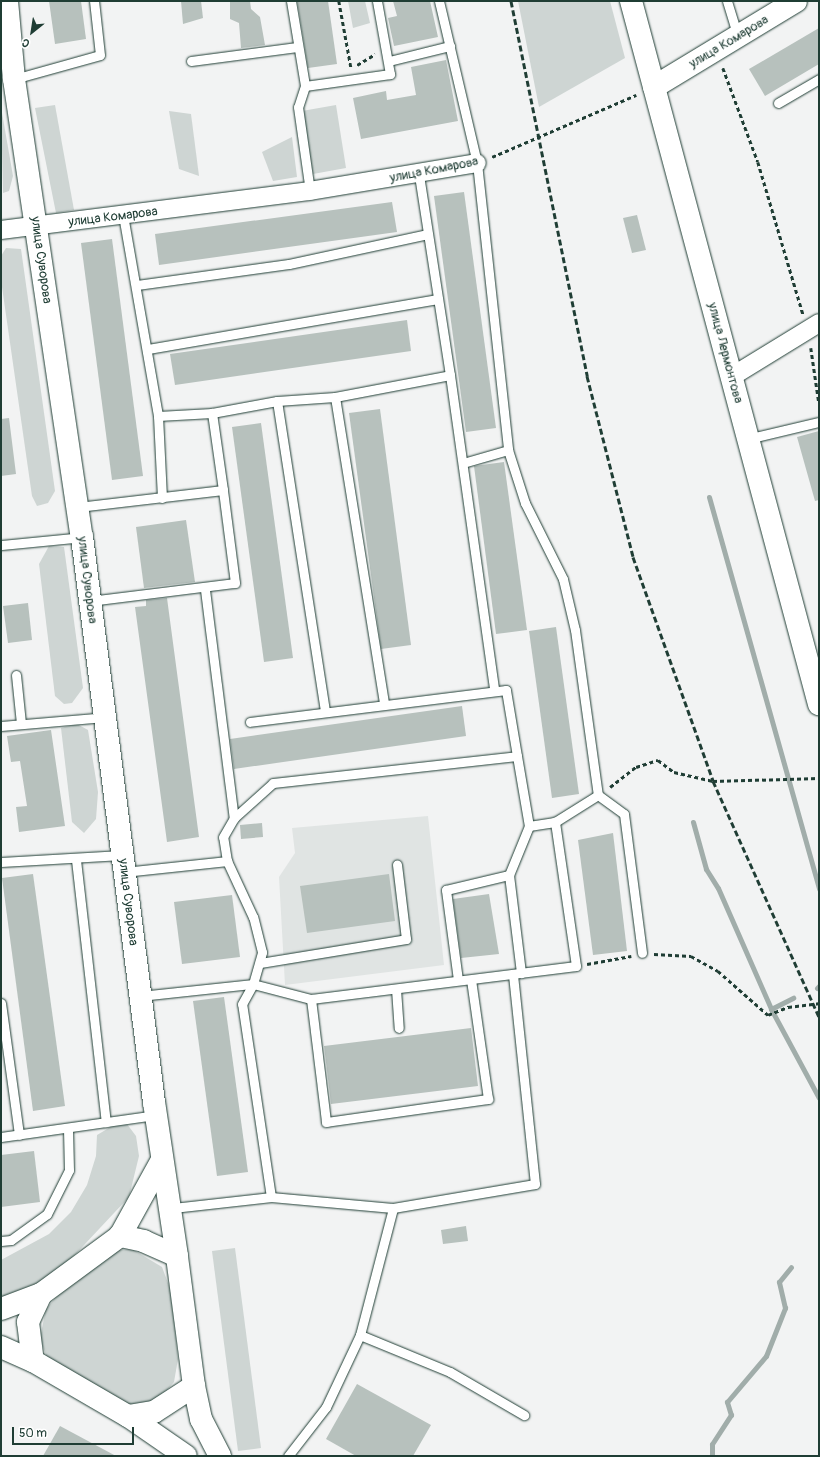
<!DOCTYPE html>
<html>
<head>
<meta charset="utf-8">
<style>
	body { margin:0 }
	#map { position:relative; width:820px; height:1457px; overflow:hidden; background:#f2f3f3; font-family:Pangolin,sans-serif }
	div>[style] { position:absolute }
	.built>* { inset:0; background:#e0e4e3 }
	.green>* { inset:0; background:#ced5d3 }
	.stream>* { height:5px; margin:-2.5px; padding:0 2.5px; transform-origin:2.5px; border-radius:2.5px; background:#a1adaa }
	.building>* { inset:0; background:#b7c1bd }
	.path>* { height:2.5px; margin-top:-1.25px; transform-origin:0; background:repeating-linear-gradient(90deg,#1f3d34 0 4px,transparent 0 7px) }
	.roads { filter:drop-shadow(0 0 1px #1f3d34) drop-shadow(0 0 1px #1f3d34) }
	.lane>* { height:9px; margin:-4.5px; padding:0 4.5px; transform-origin:4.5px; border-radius:4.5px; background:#fff }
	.street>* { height:18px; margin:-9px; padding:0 9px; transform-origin:9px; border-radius:9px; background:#fff }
	.secondary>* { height:22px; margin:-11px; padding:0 11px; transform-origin:11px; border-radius:11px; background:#fff }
	.rail>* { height:3px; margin-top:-1.5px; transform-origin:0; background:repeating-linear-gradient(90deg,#1f3d34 0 6px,transparent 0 9px) }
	span { translate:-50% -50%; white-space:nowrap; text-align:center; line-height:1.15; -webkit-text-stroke:3px #fff; paint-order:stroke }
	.street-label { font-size:13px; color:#1f3d34 }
	.frame { position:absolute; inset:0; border:2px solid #1f3d34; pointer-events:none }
	.north { position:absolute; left:12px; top:12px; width:40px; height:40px; -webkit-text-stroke:3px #fff; paint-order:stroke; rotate:210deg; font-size:11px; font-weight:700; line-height:16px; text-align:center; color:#1f3d34 }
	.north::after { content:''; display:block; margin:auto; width:14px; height:18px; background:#1f3d34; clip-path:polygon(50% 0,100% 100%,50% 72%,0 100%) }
	.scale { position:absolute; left:12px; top:1427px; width:122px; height:18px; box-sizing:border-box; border:2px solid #1f3d34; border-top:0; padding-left:5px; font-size:12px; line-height:14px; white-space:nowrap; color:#1f3d34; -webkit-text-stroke:3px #fff; paint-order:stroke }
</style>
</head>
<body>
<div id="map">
	<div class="built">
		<i style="clip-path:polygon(428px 816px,444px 965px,285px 985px,279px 877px,295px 853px,292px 828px)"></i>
	</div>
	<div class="green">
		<i style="clip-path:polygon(348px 1px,365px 1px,370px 23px,353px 28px)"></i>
		<i style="clip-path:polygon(518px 1px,610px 1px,625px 58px,539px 107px)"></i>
		<i style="clip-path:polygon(55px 105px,74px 210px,56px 213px,35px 108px)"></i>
		<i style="clip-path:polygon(336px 105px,346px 168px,313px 174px,302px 111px)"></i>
		<i style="clip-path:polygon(1px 107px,13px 176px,9px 191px,3px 193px)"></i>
		<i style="clip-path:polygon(169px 111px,191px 114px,199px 176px,179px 169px)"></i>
		<i style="clip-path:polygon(292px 137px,297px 177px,273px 181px,262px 152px)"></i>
		<i style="clip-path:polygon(6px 248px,21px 249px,55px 491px,48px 503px,37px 506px,32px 496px,1px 280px,1px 256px)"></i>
		<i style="clip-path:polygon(49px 546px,64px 547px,83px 688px,72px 703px,64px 704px,55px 696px,39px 564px)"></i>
		<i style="clip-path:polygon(77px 724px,88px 730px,98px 792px,96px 819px,84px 833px,72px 822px,61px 728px)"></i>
		<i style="clip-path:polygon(127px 1124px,136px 1136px,139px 1156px,129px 1197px,56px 1275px,36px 1290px,1px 1299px,1px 1260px,49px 1234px,71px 1212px,87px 1185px,96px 1156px,97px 1135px,114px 1125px)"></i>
		<i style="clip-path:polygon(235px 1248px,261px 1448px,238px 1451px,212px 1251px)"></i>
		<i style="clip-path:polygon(132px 1249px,162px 1267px,171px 1291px,178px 1359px,174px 1382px,161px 1397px,148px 1406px,126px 1408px,47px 1358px,40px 1338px,46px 1309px,57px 1296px,102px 1259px,118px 1250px)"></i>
	</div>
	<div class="stream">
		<i style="left:709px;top:497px;width:407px;rotate:74.3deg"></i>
		<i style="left:693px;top:822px;width:49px;rotate:74.5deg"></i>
		<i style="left:706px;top:869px;width:22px;rotate:58deg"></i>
		<i style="left:718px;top:888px;width:132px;rotate:66.3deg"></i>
		<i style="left:771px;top:1009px;width:101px;rotate:61.7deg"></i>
		<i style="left:817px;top:988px;width:3px;rotate:-45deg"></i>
		<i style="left:771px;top:1009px;width:25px;rotate:-27deg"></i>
		<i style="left:712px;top:1456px;width:12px;rotate:-90deg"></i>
		<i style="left:712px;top:1444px;width:35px;rotate:-57deg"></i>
		<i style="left:731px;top:1415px;width:14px;rotate:-107deg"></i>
		<i style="left:727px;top:1402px;width:60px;rotate:-49.7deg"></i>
		<i style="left:766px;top:1356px;width:52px;rotate:-68.4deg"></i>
		<i style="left:785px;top:1308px;width:27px;rotate:-103deg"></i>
		<i style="left:779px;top:1282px;width:19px;rotate:-51deg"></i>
	</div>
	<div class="building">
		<i style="clip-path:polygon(49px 1px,81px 1px,86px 39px,55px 44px)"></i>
		<i style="clip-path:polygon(181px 1px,201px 1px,203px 18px,183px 24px)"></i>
		<i style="clip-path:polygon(230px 1px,250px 1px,251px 9px,260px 17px,265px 45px,241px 48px,239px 23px,230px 19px)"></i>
		<i style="clip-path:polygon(297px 1px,328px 1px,337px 64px,308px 68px)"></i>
		<i style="clip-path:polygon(393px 1px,430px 1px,438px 37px,394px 46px,388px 18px,397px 16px)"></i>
		<i style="clip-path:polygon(819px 28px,819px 64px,765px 96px,749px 69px)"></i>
		<i style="clip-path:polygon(446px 60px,458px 121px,361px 139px,353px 98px,386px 91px,387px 100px,416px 95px,411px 67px)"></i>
		<i style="clip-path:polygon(464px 192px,496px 428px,466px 432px,434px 196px)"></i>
		<i style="clip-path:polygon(392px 202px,397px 232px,159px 265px,155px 234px)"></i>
		<i style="clip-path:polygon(637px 215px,646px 250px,632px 253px,623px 218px)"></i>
		<i style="clip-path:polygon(112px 239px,143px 476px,112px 480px,81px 243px)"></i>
		<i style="clip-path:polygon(407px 320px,411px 351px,175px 385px,170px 354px)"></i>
		<i style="clip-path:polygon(380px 409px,411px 645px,381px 649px,349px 413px)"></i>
		<i style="clip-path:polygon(9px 418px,16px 474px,1px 476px,1px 419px)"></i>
		<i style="clip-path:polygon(261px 423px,293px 658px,264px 662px,232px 427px)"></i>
		<i style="clip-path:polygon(819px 431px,819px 500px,815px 501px,797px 437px)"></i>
		<i style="clip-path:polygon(504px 462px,527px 630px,496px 634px,474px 466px)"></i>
		<i style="clip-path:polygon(186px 520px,195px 582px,144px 588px,136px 527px)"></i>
		<i style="clip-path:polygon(167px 598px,199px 837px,167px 842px,135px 607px,146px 606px,146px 600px)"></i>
		<i style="clip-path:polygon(28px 603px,32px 640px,8px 643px,3px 606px)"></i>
		<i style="clip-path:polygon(556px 627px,579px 794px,552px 798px,529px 631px)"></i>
		<i style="clip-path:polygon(462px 706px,466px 736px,234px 769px,230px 739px)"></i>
		<i style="clip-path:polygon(51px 730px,65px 826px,19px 832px,16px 807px,27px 806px,20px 761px,11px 762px,7px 736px)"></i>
		<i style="clip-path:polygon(262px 823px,263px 837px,241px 839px,240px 825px)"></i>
		<i style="clip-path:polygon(613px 833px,627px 951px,593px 955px,578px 840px)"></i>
		<i style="clip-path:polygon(33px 874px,65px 1106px,33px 1111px,2px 878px)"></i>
		<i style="clip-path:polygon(389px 874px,395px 921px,307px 933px,300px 886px)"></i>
		<i style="clip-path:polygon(489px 894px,499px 954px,461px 958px,453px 899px)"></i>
		<i style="clip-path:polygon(232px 895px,240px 957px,182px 964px,174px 902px)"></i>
		<i style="clip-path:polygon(224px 997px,248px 1172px,217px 1176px,193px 1001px)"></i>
		<i style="clip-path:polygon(471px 1028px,478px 1086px,331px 1104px,324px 1046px)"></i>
		<i style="clip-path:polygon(34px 1151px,40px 1202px,1px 1207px,1px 1155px)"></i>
		<i style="clip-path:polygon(466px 1226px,468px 1241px,443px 1244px,441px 1230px)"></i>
		<i style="clip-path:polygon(357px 1384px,431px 1425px,413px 1456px,356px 1456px,326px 1439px)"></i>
		<i style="clip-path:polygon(60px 1426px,116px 1456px,43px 1456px)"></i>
	</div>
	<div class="path">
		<i style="left:339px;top:1px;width:67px;rotate:79.7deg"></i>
		<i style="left:357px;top:65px;width:21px;rotate:-31deg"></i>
		<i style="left:723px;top:68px;width:100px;rotate:69.6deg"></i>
		<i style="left:758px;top:162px;width:159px;rotate:73.5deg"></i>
		<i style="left:492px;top:157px;width:157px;rotate:-23.3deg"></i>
		<i style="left:811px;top:348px;width:56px;rotate:81.7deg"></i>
		<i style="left:610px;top:787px;width:33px;rotate:-38deg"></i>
		<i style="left:636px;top:767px;width:23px;rotate:-18deg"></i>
		<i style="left:658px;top:760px;width:20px;rotate:37deg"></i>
		<i style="left:674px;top:772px;width:40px;rotate:13deg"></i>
		<i style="left:713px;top:781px;width:106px;rotate:-1.6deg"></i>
		<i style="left:654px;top:954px;width:37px;rotate:3deg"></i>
		<i style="left:691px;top:956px;width:31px;rotate:29deg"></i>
		<i style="left:718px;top:971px;width:67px;rotate:41.3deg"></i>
		<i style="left:768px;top:1015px;width:22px;rotate:-22deg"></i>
		<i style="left:788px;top:1007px;width:31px;rotate:-7deg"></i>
		<i style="left:587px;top:964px;width:45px;rotate:-10.3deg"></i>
	</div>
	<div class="roads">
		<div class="lane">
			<i style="left:291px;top:1px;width:86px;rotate:80.6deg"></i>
			<i style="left:305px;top:86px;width:22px;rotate:108deg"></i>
			<i style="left:298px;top:107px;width:85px;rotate:81.9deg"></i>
			<i style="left:439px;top:1px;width:166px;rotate:76.8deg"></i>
			<i style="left:477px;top:163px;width:289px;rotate:83.8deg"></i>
			<i style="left:508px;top:450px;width:56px;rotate:72.2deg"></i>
			<i style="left:525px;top:503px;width:85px;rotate:63.4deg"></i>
			<i style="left:563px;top:579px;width:52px;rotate:76.8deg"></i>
			<i style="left:575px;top:630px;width:167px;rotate:82.1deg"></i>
			<i style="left:598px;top:795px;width:32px;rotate:36deg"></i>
			<i style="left:624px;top:814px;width:140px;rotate:82.6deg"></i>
			<i style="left:727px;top:1px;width:37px;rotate:73deg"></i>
			<i style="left:191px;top:61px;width:107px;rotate:-7.5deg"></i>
			<i style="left:389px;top:61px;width:63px;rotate:-13.8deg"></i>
			<i style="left:14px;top:79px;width:89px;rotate:-15.6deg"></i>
			<i style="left:100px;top:55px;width:54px;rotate:-96.3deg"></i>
			<i style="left:305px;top:86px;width:86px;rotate:-8deg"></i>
			<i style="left:390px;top:74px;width:74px;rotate:-100.1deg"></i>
			<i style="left:778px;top:103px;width:48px;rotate:-30.3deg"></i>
			<i style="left:419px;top:175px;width:202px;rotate:81.2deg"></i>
			<i style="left:123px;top:215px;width:204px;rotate:80.1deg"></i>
			<i style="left:158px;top:416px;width:54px;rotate:-3.2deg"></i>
			<i style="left:137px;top:285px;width:153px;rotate:-7.9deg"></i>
			<i style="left:289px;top:264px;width:142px;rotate:-12.2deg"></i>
			<i style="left:148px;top:349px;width:294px;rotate:-9.8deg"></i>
			<i style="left:335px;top:397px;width:311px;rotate:80.9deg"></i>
			<i style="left:277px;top:401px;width:314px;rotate:81.2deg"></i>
			<i style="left:158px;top:416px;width:82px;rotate:87.2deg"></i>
			<i style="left:747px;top:439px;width:74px;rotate:-13.3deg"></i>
			<i style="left:463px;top:463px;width:47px;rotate:-16.1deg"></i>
			<i style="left:78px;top:507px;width:146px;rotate:-6.7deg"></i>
			<i style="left:223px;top:490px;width:78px;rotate:-98.1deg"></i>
			<i style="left:212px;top:413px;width:66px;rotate:-10.5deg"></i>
			<i style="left:277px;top:401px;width:58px;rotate:-3.9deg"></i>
			<i style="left:335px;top:397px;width:117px;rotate:-10.8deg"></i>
			<i style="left:450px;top:375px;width:318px;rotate:82deg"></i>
			<i style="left:1px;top:545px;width:81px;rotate:-5.6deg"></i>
			<i style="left:205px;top:590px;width:230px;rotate:82.8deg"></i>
			<i style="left:90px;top:601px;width:146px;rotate:-7.1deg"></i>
			<i style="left:235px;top:583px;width:94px;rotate:-97.4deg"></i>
			<i style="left:16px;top:675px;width:48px;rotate:84.1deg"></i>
			<i style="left:1px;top:726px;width:104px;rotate:-4.9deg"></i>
			<i style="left:517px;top:756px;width:71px;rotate:80.3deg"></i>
			<i style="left:76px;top:860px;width:264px;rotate:83.5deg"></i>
			<i style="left:1px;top:862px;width:121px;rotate:-3.3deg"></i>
			<i style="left:124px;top:872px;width:104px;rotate:-6.1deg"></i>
			<i style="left:227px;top:861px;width:24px;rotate:-99deg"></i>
			<i style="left:223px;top:837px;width:22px;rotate:-60deg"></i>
			<i style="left:234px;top:818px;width:52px;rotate:-41.9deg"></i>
			<i style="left:273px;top:783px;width:245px;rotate:-6.3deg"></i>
			<i style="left:517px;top:756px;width:67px;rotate:-99.5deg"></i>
			<i style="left:506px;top:690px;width:258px;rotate:172.9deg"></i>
			<i style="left:509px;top:875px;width:99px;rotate:83deg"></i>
			<i style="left:260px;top:963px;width:148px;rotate:-9.3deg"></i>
			<i style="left:406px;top:939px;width:75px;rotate:-96.9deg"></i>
			<i style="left:458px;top:980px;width:91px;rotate:-97.6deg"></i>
			<i style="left:446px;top:890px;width:65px;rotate:-13.4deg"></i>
			<i style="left:509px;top:875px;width:53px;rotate:-67.8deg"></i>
			<i style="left:529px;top:826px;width:26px;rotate:-9deg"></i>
			<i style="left:555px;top:822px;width:51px;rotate:-32.1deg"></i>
			<i style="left:396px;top:989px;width:39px;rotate:86deg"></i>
			<i style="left:140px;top:996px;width:114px;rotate:-6.1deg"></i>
			<i style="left:253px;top:984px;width:60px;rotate:14.5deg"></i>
			<i style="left:311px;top:999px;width:267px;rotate:-7.1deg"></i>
			<i style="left:576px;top:966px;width:146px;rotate:-98.3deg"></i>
			<i style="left:311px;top:999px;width:124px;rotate:83deg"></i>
			<i style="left:326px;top:1122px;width:164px;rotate:-8.1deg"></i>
			<i style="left:488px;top:1099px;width:120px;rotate:-98.1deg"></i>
			<i style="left:1px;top:1003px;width:133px;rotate:82.2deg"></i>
			<i style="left:1px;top:1137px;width:157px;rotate:-8.1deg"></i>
			<i style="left:271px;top:1197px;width:122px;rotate:5.2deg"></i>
			<i style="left:393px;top:1208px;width:144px;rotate:-9.6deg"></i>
			<i style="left:535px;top:1184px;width:211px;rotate:-96deg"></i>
			<i style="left:173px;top:1208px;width:99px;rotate:-6.4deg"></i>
			<i style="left:271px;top:1197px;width:195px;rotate:-98.5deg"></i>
			<i style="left:242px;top:1004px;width:23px;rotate:-61deg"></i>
			<i style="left:253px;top:984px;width:33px;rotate:-74deg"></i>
			<i style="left:262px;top:952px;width:36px;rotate:-104deg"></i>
			<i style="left:253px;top:917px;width:62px;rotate:-114.9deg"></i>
			<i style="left:1px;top:1241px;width:10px;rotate:-6deg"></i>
			<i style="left:11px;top:1240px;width:44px;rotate:-35.8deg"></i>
			<i style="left:47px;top:1214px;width:49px;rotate:-63.4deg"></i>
			<i style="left:69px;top:1170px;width:42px;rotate:-91.4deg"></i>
			<i style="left:360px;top:1335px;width:131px;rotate:-75.4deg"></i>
			<i style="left:288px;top:1456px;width:62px;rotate:-52.2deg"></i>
			<i style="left:326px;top:1407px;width:80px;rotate:-64.7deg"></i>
			<i style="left:360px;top:1335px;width:97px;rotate:22.3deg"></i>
			<i style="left:450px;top:1372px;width:86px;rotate:30.2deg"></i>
		</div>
		<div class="street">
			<i style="left:1px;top:230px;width:311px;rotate:-7.2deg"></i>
			<i style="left:310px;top:191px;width:169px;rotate:-9.5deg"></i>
			<i style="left:731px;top:377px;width:103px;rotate:-31.5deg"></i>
		</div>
		<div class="secondary">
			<i style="left:7px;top:1px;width:78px;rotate:84.9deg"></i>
			<i style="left:14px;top:79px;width:463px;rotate:81.6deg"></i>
			<i style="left:82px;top:537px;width:570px;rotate:82.74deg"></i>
			<i style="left:154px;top:1102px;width:156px;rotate:81.5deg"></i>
			<i style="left:631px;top:1px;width:728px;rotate:75.03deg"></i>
			<i style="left:654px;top:87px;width:166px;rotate:-31.2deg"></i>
			<i style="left:120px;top:1236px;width:87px;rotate:-61.1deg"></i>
			<i style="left:1px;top:1309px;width:43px;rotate:-20.6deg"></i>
			<i style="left:1px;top:1347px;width:35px;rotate:24deg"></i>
			<i style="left:194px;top:1386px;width:34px;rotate:78deg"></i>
			<i style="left:201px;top:1419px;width:42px;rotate:62.8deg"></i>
			<i style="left:128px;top:1416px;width:26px;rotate:-9deg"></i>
			<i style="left:154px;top:1412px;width:48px;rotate:-33deg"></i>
			<i style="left:194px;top:1386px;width:131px;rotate:-97.5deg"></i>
			<i style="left:177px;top:1256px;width:36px;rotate:-156deg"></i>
			<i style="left:144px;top:1241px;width:25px;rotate:-168deg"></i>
			<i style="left:120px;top:1236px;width:98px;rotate:143.7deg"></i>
			<i style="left:41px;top:1294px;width:31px;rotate:115deg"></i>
			<i style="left:28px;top:1322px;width:39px;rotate:83deg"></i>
			<i style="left:33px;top:1361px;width:110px;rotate:30.1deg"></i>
			<i style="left:128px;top:1416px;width:70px;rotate:34.6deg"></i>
		</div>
	</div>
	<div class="rail">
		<i style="left:511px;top:1px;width:383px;rotate:78.5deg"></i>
		<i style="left:587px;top:376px;width:187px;rotate:75.7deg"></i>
		<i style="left:633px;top:557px;width:238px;rotate:70.3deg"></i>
		<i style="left:713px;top:781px;width:259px;rotate:65.8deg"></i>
	</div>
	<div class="street-label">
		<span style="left:729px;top:42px;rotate:-31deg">улица Комарова</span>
		<span style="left:434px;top:170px;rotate:-11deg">улица Комарова</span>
		<span style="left:113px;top:217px;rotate:-7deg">улица Комарова</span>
		<span style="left:41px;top:260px;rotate:82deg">улица Суворова</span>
		<span style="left:725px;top:353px;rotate:75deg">улица Лермонтова</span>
		<span style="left:87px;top:580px;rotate:83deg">улица Суворова</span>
		<span style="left:128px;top:902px;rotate:83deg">улица Суворова</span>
	</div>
	<div class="frame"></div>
	<div class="north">С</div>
	<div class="scale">50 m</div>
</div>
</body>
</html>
